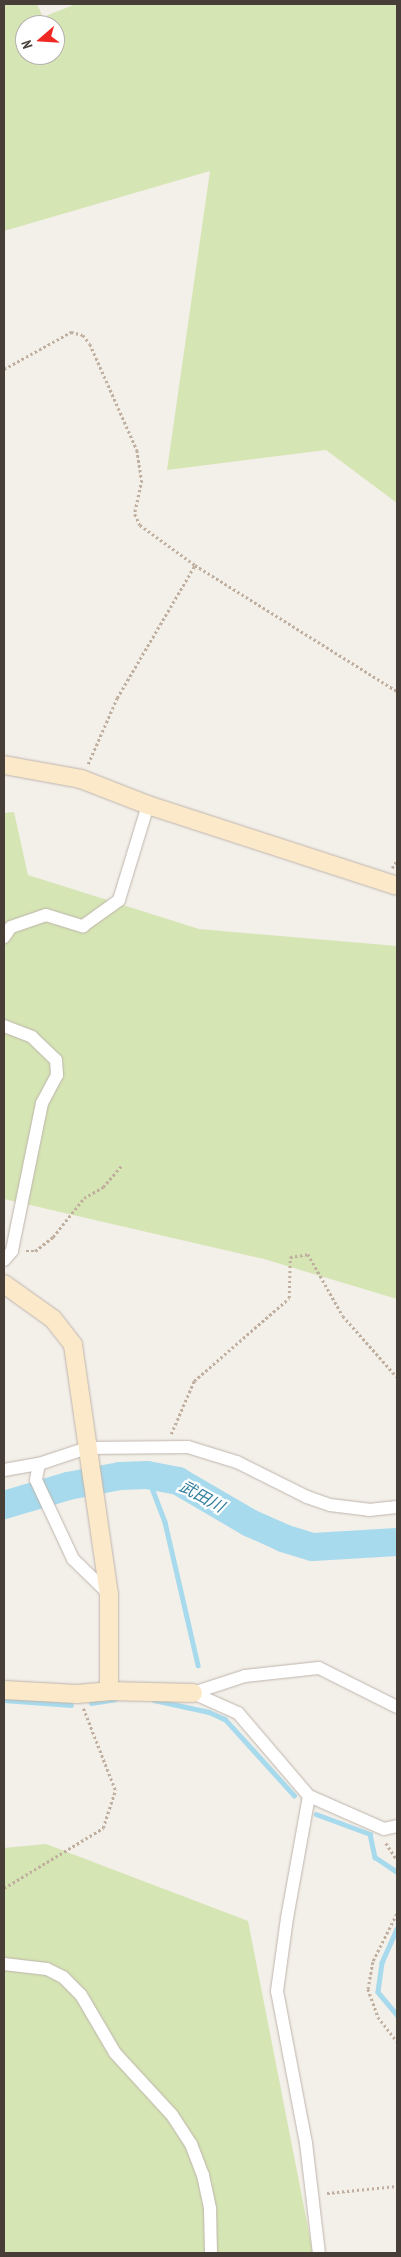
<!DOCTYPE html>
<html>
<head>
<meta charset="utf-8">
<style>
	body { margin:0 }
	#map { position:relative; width:401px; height:2257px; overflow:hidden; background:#f3efe9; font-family:"PT Sans Narrow","Noto Sans JP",sans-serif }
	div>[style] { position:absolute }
	.green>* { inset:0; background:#d6e5b4 }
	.stream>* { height:4.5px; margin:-2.25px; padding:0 2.25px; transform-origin:2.25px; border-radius:2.25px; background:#a8daed }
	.river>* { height:28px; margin:-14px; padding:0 14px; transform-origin:14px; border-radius:14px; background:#a8daed }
	.path>* { height:2.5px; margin-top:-1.25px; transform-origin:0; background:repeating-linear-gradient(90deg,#c0af9e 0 2.5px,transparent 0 5px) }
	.roads { filter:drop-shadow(0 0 1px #beb5ac) drop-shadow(0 0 1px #beb5ac) }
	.street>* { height:12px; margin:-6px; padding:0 6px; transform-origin:6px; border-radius:6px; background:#fff }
	.secondary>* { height:18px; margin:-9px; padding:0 9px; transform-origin:9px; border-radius:9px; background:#fce9ca }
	span { translate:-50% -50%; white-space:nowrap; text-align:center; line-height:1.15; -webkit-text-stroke:4.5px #fff; paint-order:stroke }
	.water-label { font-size:16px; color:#327f9d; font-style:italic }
	.frame { position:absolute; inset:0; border:5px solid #473f37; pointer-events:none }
	.north { position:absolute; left:15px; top:15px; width:50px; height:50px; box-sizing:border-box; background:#fff; border:1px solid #b5b2af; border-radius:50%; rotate:251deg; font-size:14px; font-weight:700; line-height:20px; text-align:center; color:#473f37 }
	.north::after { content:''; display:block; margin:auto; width:18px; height:22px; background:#ef2824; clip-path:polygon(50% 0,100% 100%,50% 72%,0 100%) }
</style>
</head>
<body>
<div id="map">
	<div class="green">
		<i style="clip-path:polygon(evenodd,4px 4px,37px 4px,43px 17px,76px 4px,397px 4px,397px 503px,326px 450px,167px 470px,210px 171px,4px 231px,4px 4px,25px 25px,55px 25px,55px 55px,25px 55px,25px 25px)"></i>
		<i style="clip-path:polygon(14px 812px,28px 875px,199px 929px,397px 946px,397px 1299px,264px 1259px,4px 1199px,4px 813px)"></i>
		<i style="clip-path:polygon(46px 1844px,248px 1921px,313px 2253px,4px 2253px,4px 1848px)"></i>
	</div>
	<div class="stream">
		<i style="left:147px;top:1475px;width:50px;rotate:69deg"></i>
		<i style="left:165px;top:1522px;width:147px;rotate:77deg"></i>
		<i style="left:4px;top:1700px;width:67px;rotate:4.3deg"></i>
		<i style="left:154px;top:1700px;width:56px;rotate:12.3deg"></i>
		<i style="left:209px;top:1712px;width:17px;rotate:24deg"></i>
		<i style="left:225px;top:1719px;width:103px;rotate:47.8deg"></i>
		<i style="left:91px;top:1703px;width:24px;rotate:-9deg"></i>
		<i style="left:316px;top:1814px;width:58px;rotate:20.3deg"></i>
		<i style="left:370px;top:1834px;width:24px;rotate:78deg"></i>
		<i style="left:375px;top:1857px;width:27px;rotate:34deg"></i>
		<i style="left:397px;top:1929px;width:37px;rotate:114deg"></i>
		<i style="left:382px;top:1963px;width:29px;rotate:98deg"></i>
		<i style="left:378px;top:1992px;width:30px;rotate:50deg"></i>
	</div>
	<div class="river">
		<i style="left:4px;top:1505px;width:67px;rotate:-16.5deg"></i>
		<i style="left:68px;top:1486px;width:53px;rotate:-10.9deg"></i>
		<i style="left:120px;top:1476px;width:27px;rotate:-2deg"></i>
		<i style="left:147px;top:1475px;width:32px;rotate:11deg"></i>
		<i style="left:178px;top:1481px;width:83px;rotate:30.3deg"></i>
		<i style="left:250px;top:1523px;width:36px;rotate:24deg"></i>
		<i style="left:283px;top:1538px;width:31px;rotate:17deg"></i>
		<i style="left:313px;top:1547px;width:84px;rotate:-3.4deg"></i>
	</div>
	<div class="path">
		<i style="left:4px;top:369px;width:77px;rotate:-28.9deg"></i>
		<i style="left:71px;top:332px;width:12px;rotate:14deg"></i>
		<i style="left:83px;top:335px;width:11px;rotate:52deg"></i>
		<i style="left:90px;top:344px;width:116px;rotate:66.1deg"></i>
		<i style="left:137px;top:450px;width:30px;rotate:81deg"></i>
		<i style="left:142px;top:480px;width:35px;rotate:102deg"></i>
		<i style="left:135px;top:514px;width:12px;rotate:66deg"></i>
		<i style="left:140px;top:525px;width:68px;rotate:36deg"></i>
		<i style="left:195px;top:565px;width:238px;rotate:32deg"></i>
		<i style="left:88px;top:764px;width:72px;rotate:-66.3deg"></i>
		<i style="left:117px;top:698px;width:154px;rotate:-59.6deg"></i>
		<i style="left:392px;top:868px;width:9px;rotate:-58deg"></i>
		<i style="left:26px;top:1251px;width:9px"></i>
		<i style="left:35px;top:1251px;width:23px;rotate:-38deg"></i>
		<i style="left:53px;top:1237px;width:50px;rotate:-51.5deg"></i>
		<i style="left:84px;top:1198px;width:22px;rotate:-30deg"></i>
		<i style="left:103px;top:1187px;width:28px;rotate:-49deg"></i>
		<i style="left:171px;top:1434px;width:58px;rotate:-66.5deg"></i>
		<i style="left:194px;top:1381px;width:126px;rotate:-41.1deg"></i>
		<i style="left:289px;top:1298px;width:41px;rotate:-88.6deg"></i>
		<i style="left:290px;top:1257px;width:18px;rotate:-9deg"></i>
		<i style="left:308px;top:1254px;width:71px;rotate:60.6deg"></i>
		<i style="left:343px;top:1316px;width:81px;rotate:48.5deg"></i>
		<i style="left:386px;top:1843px;width:20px;rotate:57deg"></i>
		<i style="left:4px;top:1888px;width:116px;rotate:-31.2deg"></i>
		<i style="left:103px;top:1828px;width:40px;rotate:-72deg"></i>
		<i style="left:115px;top:1790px;width:88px;rotate:-111.3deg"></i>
		<i style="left:397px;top:1914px;width:54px;rotate:116.6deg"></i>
		<i style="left:373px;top:1962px;width:27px;rotate:100deg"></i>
		<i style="left:368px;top:1989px;width:30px;rotate:70deg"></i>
		<i style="left:378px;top:2017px;width:31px;rotate:52deg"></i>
		<i style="left:327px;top:2193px;width:70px;rotate:-5.7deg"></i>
	</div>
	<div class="roads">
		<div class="street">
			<i style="left:4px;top:937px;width:12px;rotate:-55deg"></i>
			<i style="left:11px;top:927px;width:37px;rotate:-19deg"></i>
			<i style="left:46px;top:915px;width:39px;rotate:17deg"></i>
			<i style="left:83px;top:926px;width:44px;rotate:-35.8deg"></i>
			<i style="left:119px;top:900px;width:99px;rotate:-73deg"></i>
			<i style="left:4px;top:1026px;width:30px;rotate:21deg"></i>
			<i style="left:32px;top:1037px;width:33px;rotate:44deg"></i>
			<i style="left:56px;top:1060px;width:15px;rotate:86deg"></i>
			<i style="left:57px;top:1075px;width:32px;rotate:118deg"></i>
			<i style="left:42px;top:1103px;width:151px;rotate:101.5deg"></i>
			<i style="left:12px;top:1251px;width:12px;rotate:132deg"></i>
			<i style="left:39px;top:1464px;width:16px;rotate:101deg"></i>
			<i style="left:36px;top:1480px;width:87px;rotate:64.9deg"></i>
			<i style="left:73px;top:1559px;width:50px;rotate:44.2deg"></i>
			<i style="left:4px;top:1470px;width:36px;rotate:-10deg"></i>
			<i style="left:39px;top:1464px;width:51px;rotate:-18.4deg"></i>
			<i style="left:87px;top:1448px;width:101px;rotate:-0.6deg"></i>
			<i style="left:188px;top:1447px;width:51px;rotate:17deg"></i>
			<i style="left:237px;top:1462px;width:78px;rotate:26.6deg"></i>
			<i style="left:307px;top:1497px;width:24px;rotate:19deg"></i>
			<i style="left:330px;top:1505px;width:39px;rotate:7deg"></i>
			<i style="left:369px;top:1510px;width:28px;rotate:-6deg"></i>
			<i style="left:193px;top:1693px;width:49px;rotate:24deg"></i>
			<i style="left:238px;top:1713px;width:109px;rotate:49.5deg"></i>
			<i style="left:309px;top:1796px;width:82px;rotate:23.7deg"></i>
			<i style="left:384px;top:1829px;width:13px;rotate:-13deg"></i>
			<i style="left:193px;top:1693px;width:55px;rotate:-18.1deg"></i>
			<i style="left:245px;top:1676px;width:74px;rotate:-6.2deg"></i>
			<i style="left:319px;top:1668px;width:87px;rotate:26.6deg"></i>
			<i style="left:309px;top:1796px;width:124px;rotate:100.2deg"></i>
			<i style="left:287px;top:1918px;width:74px;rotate:97.8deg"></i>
			<i style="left:277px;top:1991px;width:155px;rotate:79.2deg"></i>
			<i style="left:306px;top:2143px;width:111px;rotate:83.3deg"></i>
			<i style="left:4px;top:1964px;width:43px;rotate:6.6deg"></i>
			<i style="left:47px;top:1969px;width:18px;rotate:27deg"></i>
			<i style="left:63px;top:1977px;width:25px;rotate:45deg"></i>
			<i style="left:81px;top:1995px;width:67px;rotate:59.6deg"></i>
			<i style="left:115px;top:2053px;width:84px;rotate:47.4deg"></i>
			<i style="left:172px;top:2115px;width:35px;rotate:57deg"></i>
			<i style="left:191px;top:2144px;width:33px;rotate:69deg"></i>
			<i style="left:203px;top:2175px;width:35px;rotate:78deg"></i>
			<i style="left:210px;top:2209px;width:44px;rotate:88.7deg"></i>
		</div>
		<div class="secondary">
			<i style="left:4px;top:765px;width:78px;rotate:10.3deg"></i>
			<i style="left:81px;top:779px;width:72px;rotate:21.2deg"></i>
			<i style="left:148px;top:805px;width:262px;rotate:18deg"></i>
			<i style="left:4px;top:1284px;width:60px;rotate:35.5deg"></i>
			<i style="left:53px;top:1319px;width:33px;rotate:52deg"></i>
			<i style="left:73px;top:1345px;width:252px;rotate:81.8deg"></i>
			<i style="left:109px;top:1594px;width:97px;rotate:90deg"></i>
			<i style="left:4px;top:1690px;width:73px;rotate:3.1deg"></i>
			<i style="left:77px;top:1694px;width:32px;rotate:-5deg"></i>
			<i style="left:109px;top:1691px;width:84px;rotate:1.4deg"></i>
		</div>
	</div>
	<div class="water-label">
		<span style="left:202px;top:1496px;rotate:29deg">武田川</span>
	</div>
	<div class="frame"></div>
	<div class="north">N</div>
</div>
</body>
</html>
